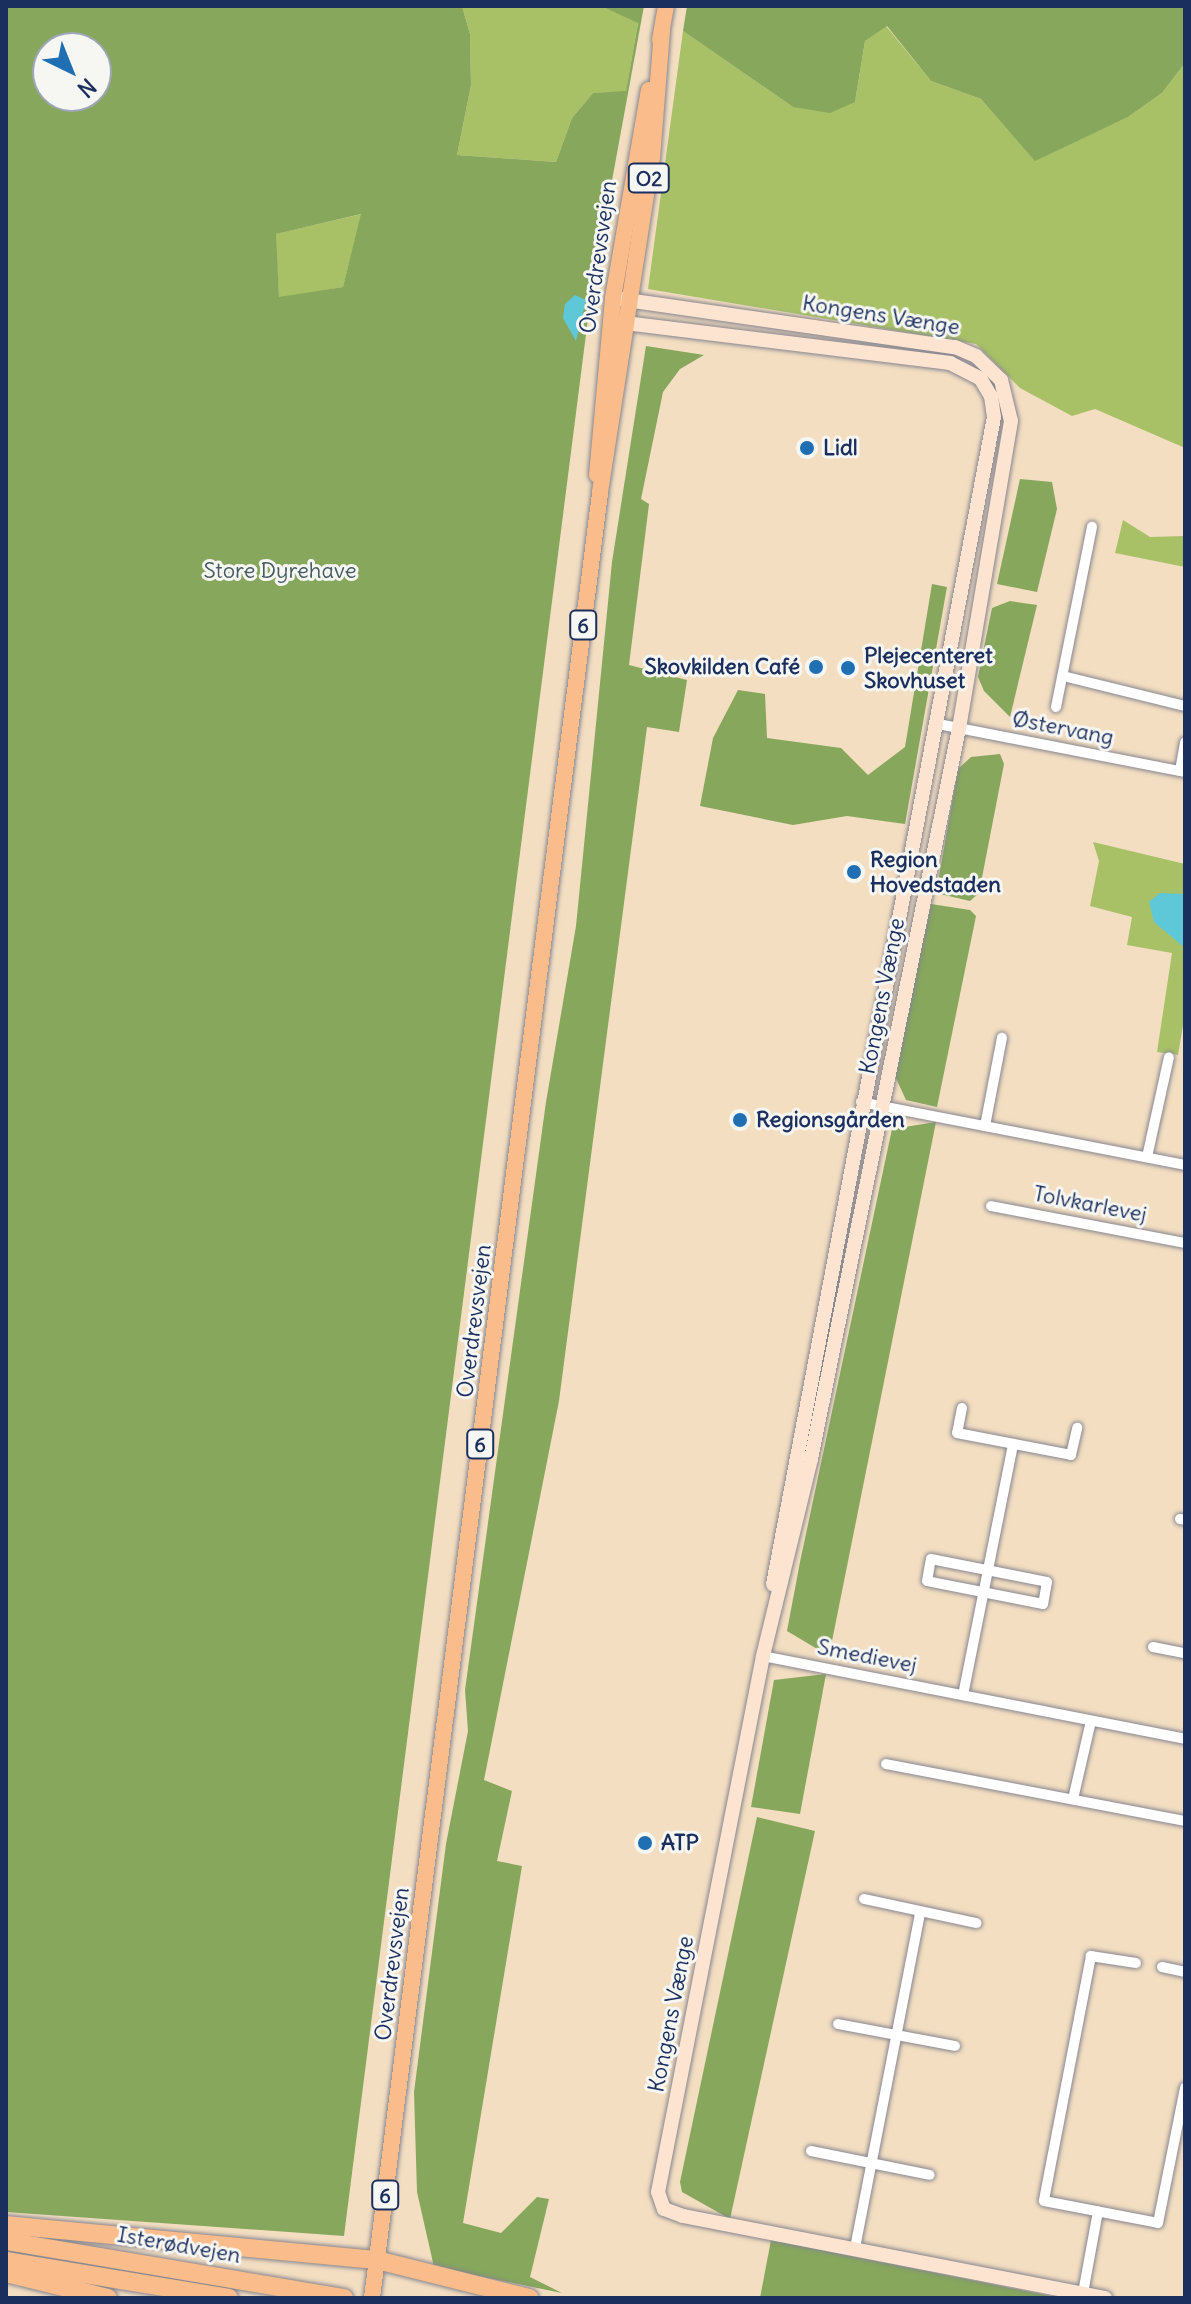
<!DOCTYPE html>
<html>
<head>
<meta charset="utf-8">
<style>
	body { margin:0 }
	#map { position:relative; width:1191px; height:2304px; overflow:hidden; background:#f3dec1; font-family:Delius,sans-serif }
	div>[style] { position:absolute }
	.green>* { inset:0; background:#a8c167 }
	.forest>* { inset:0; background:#86a75c }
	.water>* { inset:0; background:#5ec8d8 }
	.roads { filter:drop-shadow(0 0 2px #878690) drop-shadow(0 0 2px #878690) }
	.street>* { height:10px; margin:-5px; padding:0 5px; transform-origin:5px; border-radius:5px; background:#fff }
	.secondary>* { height:14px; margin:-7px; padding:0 7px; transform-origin:7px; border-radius:7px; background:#fde4d0 }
	.primary>* { height:16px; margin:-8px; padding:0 8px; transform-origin:8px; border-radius:8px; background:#f9bc8a }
	.highway>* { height:18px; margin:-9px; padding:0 9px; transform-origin:9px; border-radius:9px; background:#f9bc8a }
	.dots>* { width:22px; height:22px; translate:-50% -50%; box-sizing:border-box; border:4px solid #f6f6f2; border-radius:50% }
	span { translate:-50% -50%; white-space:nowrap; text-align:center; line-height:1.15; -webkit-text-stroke:6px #f6f6f2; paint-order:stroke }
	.shield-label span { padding:2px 6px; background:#f6f6f2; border:2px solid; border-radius:6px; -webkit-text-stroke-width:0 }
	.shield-label { font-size:20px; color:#1b2f5e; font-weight:700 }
	.street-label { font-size:22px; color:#1b2f5e }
	.poi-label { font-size:22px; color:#1b2f5e; font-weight:700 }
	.left { translate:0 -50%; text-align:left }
	.right { translate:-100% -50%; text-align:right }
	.park-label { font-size:22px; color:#455b61 }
	.frame { position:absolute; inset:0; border:8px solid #1b2f5e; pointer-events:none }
	.north { position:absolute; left:32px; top:32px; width:80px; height:80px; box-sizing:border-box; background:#f6f6f2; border:2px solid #9ea6b7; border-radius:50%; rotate:137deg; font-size:22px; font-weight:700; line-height:32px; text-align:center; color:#1b2f5e }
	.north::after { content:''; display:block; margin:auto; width:28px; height:36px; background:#1f6fb2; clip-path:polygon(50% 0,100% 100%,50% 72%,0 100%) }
</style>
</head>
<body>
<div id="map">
	<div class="green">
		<i style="clip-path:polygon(462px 6px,601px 6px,638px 22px,626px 92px,593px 93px,572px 118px,556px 162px,457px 155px,471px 85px,470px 34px)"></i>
		<i style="clip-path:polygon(886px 26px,931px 81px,981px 99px,1035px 160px,1128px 117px,1162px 93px,1185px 63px,1185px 448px,1095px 409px,1072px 416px,1020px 388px,976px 344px,648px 289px,683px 31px,793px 107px,855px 102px,865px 41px)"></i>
		<i style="clip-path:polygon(362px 214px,343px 287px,279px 298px,275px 234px)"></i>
		<i style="clip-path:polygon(1123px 520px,1150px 537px,1185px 536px,1185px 567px,1115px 553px)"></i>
		<i style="clip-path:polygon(1093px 842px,1185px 864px,1185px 1014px,1178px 1055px,1157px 1052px,1172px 953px,1127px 945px,1132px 917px,1090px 906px,1099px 861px)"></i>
	</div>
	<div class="forest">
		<i style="clip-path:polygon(evenodd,6px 6px,462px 6px,470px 34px,471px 85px,457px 155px,556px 162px,572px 118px,593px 93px,626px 91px,638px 23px,601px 6px,644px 6px,591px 295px,344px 2236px,6px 2212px,6px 6px,48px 48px,96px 48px,96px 96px,48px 96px,48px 48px,6px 6px,361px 214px,343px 287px,279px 297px,276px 234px,361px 214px)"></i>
		<i style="clip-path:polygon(687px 6px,1185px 6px,1185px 63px,1162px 93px,1128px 117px,1035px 161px,981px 99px,931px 81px,887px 26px,865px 41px,855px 102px,830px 113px,793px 107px,683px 31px)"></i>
		<i style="clip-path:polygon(646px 346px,704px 355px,680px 369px,663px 392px,641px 499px,649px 504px,629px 665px,687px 680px,679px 732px,647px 727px,559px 1401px,484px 1780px,512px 1791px,497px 1861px,522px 1866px,463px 2223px,501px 2233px,537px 2197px,549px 2199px,530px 2277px,562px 2293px,434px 2267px,417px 2192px,414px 2092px,446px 1844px,468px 1731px,465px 1690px,546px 1102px,576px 926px,612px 562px)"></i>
		<i style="clip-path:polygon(1020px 479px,1052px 482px,1057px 509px,1037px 592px,997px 584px)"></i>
		<i style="clip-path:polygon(932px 584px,947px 587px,905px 824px,847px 816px,793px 825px,700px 806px,713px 738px,738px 690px,765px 694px,767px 738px,841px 748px,868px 775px,905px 747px)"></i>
		<i style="clip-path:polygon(1010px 601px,1037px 605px,1010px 717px,984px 691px,978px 677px,992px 608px)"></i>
		<i style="clip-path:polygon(1000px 754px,1004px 764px,979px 893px,970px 901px,936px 893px,958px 769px,971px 757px)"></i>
		<i style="clip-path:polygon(931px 904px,970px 910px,976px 916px,937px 1107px,906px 1100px,894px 1074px)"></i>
		<i style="clip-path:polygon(936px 1122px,829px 1656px,787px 1631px,800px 1562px,892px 1129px)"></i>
		<i style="clip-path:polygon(826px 1674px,800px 1814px,751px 1807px,774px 1680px)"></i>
		<i style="clip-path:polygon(757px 1817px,815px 1831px,730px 2219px,682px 2192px,680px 2182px)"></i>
		<i style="clip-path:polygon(771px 2240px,1061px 2298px,760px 2298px)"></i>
	</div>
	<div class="water">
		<i style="clip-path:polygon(575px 295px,586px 300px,576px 341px,563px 318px,565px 304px)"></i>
		<i style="clip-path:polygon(1160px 893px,1185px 894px,1185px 948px,1154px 922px,1149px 902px)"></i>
	</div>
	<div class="roads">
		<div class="street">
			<i style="left:1063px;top:676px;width:126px;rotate:13.8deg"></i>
			<i style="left:1056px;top:707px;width:184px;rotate:-78.7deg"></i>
			<i style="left:938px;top:724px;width:252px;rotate:11deg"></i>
			<i style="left:1180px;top:771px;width:29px;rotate:-80deg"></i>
			<i style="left:861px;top:1102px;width:330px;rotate:11deg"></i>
			<i style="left:985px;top:1126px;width:90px;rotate:-79.1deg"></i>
			<i style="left:1147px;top:1157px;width:102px;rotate:-77.6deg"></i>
			<i style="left:991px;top:1206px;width:197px;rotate:10.8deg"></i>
			<i style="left:962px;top:1408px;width:25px;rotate:101deg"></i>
			<i style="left:957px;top:1433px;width:116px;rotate:10.9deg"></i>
			<i style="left:1071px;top:1455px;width:28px;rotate:-77deg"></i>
			<i style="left:1180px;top:1519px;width:5px;rotate:11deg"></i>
			<i style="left:931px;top:1559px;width:118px;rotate:11.2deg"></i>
			<i style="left:1047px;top:1582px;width:22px;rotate:100deg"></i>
			<i style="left:1043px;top:1604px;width:118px;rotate:-168.8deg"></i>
			<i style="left:927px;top:1581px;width:22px;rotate:-80deg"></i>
			<i style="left:1153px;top:1647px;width:33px;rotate:11deg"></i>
			<i style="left:763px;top:1656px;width:430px;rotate:11.1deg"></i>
			<i style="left:963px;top:1695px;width:256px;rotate:-78.7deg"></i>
			<i style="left:886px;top:1764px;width:304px;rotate:10.8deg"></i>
			<i style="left:1073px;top:1799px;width:80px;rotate:-77deg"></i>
			<i style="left:864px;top:1899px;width:115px;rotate:12.1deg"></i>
			<i style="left:1136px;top:1963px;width:46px;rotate:-171.2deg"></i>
			<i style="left:1091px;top:1956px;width:249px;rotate:100.9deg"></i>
			<i style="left:1044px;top:2201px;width:116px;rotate:10.9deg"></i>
			<i style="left:1158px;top:2223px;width:138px;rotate:-78.7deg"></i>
			<i style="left:1162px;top:1967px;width:24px;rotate:12deg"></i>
			<i style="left:838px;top:2024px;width:119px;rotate:10.6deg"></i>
			<i style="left:811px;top:2151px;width:121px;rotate:11.4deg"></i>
			<i style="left:855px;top:2248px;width:340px;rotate:-79deg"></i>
			<i style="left:1083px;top:2293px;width:83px;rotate:-79.6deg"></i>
		</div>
		<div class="secondary">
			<i style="left:613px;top:298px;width:345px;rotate:8.2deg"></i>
			<i style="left:955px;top:347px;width:23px;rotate:23deg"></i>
			<i style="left:976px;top:356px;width:35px;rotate:44deg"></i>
			<i style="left:1001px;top:380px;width:42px;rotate:76.3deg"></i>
			<i style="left:1011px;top:421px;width:311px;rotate:99.6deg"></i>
			<i style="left:959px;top:728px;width:746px;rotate:101.45deg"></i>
			<i style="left:811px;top:1459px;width:203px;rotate:103.7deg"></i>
			<i style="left:763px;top:1656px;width:546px;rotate:101.08deg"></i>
			<i style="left:658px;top:2192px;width:18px;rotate:71deg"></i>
			<i style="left:664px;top:2209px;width:20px;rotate:20deg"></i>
			<i style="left:683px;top:2216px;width:430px;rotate:11deg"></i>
			<i style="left:617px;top:322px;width:336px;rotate:7deg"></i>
			<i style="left:950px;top:363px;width:34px;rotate:27deg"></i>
			<i style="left:980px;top:378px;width:21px;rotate:59deg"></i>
			<i style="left:991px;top:396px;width:21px;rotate:82deg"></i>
			<i style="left:994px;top:417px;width:1188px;rotate:100.72deg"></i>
		</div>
		<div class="primary">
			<i style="left:660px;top:40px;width:35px;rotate:-80deg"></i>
			<i style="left:597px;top:475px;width:178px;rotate:-84.8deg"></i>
			<i style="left:613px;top:298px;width:211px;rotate:-80.2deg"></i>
			<i style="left:372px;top:2298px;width:1820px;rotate:-82.8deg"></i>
			<i style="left:600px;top:492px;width:338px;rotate:-81.2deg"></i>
			<i style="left:652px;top:158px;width:127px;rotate:-85.5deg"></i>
		</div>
		<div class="highway">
			<i style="left:6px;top:2225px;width:373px;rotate:5.4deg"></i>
			<i style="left:377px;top:2260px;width:157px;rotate:14deg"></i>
			<i style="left:6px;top:2241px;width:343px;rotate:9.6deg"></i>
			<i style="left:6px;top:2261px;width:226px;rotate:9.4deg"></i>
			<i style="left:6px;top:2273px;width:105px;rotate:13.8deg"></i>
		</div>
	</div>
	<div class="dots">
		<i style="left:807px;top:448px;background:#1f6fb2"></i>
		<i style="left:816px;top:667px;background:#1f6fb2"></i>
		<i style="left:848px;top:668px;background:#1f6fb2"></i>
		<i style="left:854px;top:872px;background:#1f6fb2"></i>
		<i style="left:740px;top:1120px;background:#1f6fb2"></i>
		<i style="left:645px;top:1843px;background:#1f6fb2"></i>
	</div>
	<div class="shield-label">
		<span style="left:649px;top:178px">O2</span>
		<span style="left:583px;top:625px">6</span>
		<span style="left:480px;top:1444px">6</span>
		<span style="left:385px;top:2195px">6</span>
	</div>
	<div class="street-label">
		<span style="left:598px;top:257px;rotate:-82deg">Overdrevsvejen</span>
		<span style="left:881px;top:315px;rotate:9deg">Kongens Vænge</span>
		<span style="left:1063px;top:728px;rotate:11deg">Østervang</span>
		<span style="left:882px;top:996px;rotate:-79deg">Kongens Vænge</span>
		<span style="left:1090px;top:1204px;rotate:11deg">Tolvkarlevej</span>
		<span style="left:474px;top:1321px;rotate:-83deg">Overdrevsvejen</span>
		<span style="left:867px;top:1656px;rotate:11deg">Smedievej</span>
		<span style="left:392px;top:1964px;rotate:-83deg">Overdrevsvejen</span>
		<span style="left:671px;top:2014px;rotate:-79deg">Kongens Vænge</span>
		<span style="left:179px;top:2245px;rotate:10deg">Isterødvejen</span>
	</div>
	<div class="poi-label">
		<span class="left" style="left:823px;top:448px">Lidl</span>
		<span class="left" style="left:864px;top:668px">Plejecenteret<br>Skovhuset</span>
		<span class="right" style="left:800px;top:667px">Skovkilden Café</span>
		<span class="left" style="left:870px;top:872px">Region<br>Hovedstaden</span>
		<span class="left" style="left:756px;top:1120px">Regionsgården</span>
		<span class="left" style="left:661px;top:1843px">ATP</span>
	</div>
	<div class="park-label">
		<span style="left:280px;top:571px">Store Dyrehave</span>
	</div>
	<div class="frame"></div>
	<div class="north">N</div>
</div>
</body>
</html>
